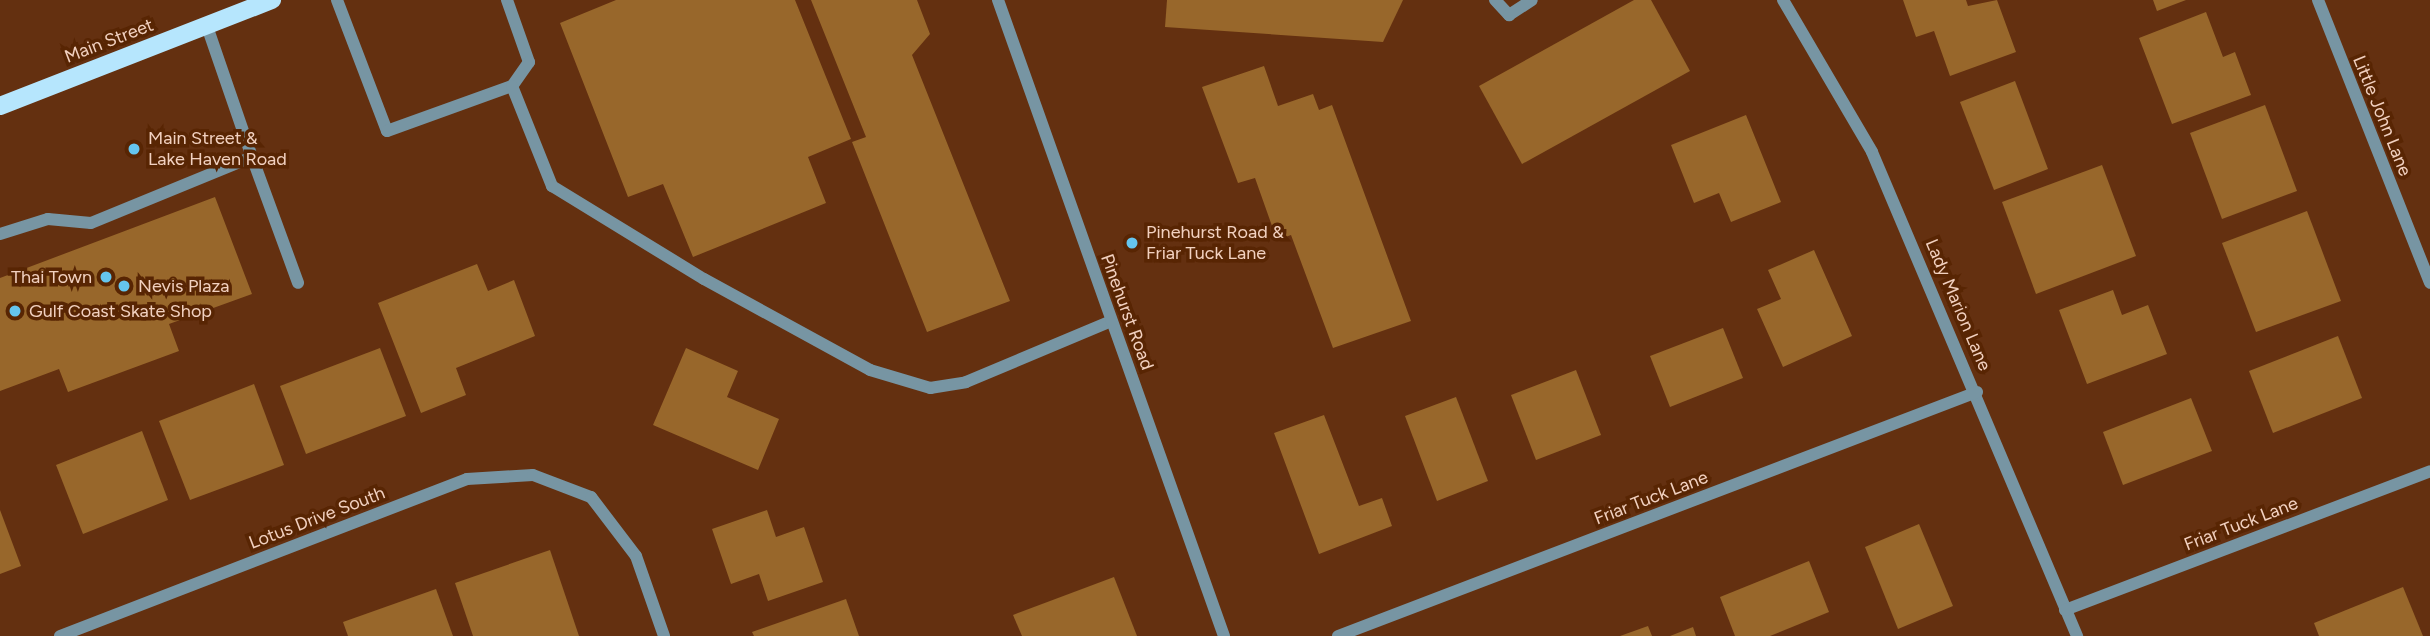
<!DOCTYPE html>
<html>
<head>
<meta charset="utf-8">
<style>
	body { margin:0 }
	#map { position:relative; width:2430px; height:636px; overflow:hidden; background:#643010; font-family:Figtree,sans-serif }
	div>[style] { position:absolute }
	.building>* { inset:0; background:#98672b }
	.minor>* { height:12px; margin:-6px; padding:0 6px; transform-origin:6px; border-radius:6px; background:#7795a3 }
	.major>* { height:18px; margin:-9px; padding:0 9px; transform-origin:9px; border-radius:9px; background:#b6e6fd }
	.dots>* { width:19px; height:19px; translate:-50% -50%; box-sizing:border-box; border:4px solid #582503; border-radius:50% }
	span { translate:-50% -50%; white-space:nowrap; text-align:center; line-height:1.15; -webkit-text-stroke:7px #582503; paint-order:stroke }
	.street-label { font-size:18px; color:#f2d1c0 }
	.poi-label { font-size:18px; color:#f2d1c0 }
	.left { translate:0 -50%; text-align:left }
	.right { translate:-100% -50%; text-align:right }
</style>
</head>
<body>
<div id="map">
	<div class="building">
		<i style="clip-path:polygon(616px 0,795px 0,851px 139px,808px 157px,826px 203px,693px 257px,663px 184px,628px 197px,560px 23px)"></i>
		<i style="clip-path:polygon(811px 0,917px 0,930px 34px,912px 55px,1010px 301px,927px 332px,852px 142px,866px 137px)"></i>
		<i style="clip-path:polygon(1167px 0,1403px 0,1383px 42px,1165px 27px)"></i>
		<i style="clip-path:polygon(1634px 0,1651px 0,1690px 71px,1522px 164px,1479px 86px)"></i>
		<i style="clip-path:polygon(1903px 0,1966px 0,1968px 6px,1997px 0,2016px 52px,1950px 76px,1934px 31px,1916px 37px)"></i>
		<i style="clip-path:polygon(2153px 0,2186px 0,2157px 11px)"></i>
		<i style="clip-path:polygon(2206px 12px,2223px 57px,2235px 52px,2251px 95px,2172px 124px,2139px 38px)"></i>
		<i style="clip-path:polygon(1264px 66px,1278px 106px,1313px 94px,1319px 110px,1332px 105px,1411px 321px,1333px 348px,1291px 235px,1277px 240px,1255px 178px,1238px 183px,1202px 87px)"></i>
		<i style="clip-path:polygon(2015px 81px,2048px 169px,1994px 190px,1960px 102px)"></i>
		<i style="clip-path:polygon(2265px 105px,2297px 191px,2222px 219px,2190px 133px)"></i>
		<i style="clip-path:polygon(1746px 115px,1781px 202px,1731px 222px,1719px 193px,1694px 203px,1671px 145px)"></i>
		<i style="clip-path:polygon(2102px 165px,2136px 256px,2036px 294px,2002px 202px)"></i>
		<i style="clip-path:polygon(215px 197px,252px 294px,169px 324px,179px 351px,68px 392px,59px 369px,0 391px,0 278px)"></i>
		<i style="clip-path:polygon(2307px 211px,2341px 301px,2256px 332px,2222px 243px)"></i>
		<i style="clip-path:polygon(1814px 250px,1852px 336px,1783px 367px,1757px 309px,1781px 299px,1768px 270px)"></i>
		<i style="clip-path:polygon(477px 264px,488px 291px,514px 280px,535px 336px,456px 368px,466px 395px,421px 413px,378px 303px)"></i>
		<i style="clip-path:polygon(2113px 290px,2122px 315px,2148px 305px,2167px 354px,2087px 384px,2059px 310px)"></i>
		<i style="clip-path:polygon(1723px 328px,1743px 378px,1670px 407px,1650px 356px)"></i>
		<i style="clip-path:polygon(2338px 336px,2362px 398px,2273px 433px,2249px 371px)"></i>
		<i style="clip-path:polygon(380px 348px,406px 416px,306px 454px,280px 386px)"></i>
		<i style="clip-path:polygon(686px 348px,738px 371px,727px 397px,779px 419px,758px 470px,653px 425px)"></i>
		<i style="clip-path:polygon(1576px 370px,1601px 435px,1536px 460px,1511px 395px)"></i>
		<i style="clip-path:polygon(254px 384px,284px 465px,190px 500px,159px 421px)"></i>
		<i style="clip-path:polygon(1456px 397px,1488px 481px,1437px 501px,1405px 416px)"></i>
		<i style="clip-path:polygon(2191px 398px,2212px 451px,2123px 485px,2103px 432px)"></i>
		<i style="clip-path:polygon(1324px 415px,1359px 506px,1382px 498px,1392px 526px,1319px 554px,1274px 433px)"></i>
		<i style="clip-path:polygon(142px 431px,168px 500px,83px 534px,56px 465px)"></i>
		<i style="clip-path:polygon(0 510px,21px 566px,0 574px)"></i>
		<i style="clip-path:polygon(767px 510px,776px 537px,804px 527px,823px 582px,768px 601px,759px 574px,731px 584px,712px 529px)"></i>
		<i style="clip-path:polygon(1919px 524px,1953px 606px,1898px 629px,1865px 547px)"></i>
		<i style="clip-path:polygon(550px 550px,579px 636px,473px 636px,455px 583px)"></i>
		<i style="clip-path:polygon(1809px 561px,1829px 612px,1770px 636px,1735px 636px,1720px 597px)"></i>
		<i style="clip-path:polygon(1114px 577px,1137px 636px,1022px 636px,1013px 615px)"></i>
		<i style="clip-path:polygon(2403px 587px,2423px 636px,2319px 636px,2314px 623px)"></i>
		<i style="clip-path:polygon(436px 589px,453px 636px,348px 636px,343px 622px)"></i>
		<i style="clip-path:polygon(846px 599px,859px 636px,754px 636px,752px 632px)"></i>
		<i style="clip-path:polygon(1648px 626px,1652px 636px,1620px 636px)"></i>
		<i style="clip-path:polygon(1693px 627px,1696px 636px,1670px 636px)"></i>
	</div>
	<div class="minor">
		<i style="left:337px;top:0;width:140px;rotate:69.1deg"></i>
		<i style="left:387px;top:131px;width:133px;rotate:-19.8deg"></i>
		<i style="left:507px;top:0;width:66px;rotate:70.5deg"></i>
		<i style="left:529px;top:62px;width:29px;rotate:125deg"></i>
		<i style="left:512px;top:86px;width:108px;rotate:68.2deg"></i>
		<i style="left:552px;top:186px;width:178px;rotate:31.5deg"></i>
		<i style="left:704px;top:279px;width:189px;rotate:28.7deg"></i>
		<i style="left:870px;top:370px;width:63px;rotate:16.7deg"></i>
		<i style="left:930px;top:388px;width:36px;rotate:-9deg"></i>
		<i style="left:966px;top:382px;width:157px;rotate:-22.8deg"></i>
		<i style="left:998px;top:0;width:675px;rotate:70.44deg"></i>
		<i style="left:1495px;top:0;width:21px;rotate:47deg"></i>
		<i style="left:1509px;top:15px;width:27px;rotate:-33deg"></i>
		<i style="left:1783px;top:0;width:176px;rotate:59.6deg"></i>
		<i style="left:1872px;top:152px;width:526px;rotate:67.04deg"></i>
		<i style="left:2318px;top:0;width:304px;rotate:68.4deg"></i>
		<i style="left:252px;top:157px;width:134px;rotate:69.9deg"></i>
		<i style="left:0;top:234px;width:50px;rotate:-17.4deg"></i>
		<i style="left:48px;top:219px;width:43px;rotate:5.3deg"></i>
		<i style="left:91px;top:223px;width:174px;rotate:-22.3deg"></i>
		<i style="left:252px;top:157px;width:139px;rotate:-109deg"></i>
		<i style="left:2065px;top:610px;width:391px;rotate:-20.8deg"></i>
		<i style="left:60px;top:636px;width:436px;rotate:-21.1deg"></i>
		<i style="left:467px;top:479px;width:66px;rotate:-3.5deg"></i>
		<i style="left:533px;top:475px;width:62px;rotate:20.8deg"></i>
		<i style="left:591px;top:497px;width:74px;rotate:52.7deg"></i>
		<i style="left:636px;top:556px;width:85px;rotate:70.7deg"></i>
		<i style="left:1338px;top:636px;width:684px;rotate:-20.9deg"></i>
	</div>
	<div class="major">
		<i style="left:0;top:106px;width:292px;rotate:-21.3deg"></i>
	</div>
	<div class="dots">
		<i style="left:134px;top:149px;background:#65c5ee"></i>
		<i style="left:1132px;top:243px;background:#65c5ee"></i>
		<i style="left:106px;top:277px;background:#65c5ee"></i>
		<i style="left:124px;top:286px;background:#65c5ee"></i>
		<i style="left:15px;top:311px;background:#65c5ee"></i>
	</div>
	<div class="street-label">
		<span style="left:109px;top:41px;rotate:-21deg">Main Street</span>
		<span style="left:2382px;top:116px;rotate:68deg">Little John Lane</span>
		<span style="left:1958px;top:305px;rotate:67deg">Lady Marion Lane</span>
		<span style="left:1127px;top:312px;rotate:70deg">Pinehurst Road</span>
		<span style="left:1651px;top:498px;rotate:-21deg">Friar Tuck Lane</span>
		<span style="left:317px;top:518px;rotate:-21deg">Lotus Drive South</span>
		<span style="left:2241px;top:524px;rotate:-21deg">Friar Tuck Lane</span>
	</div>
	<div class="poi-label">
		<span class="left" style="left:148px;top:149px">Main Street &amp;<br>Lake Haven Road</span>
		<span class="left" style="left:1146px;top:243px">Pinehurst Road &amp;<br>Friar Tuck Lane</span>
		<span class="right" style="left:92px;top:277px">Thai Town</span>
		<span class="left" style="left:138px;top:286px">Nevis Plaza</span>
		<span class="left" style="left:29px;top:311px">Gulf Coast Skate Shop</span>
	</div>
</div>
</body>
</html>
